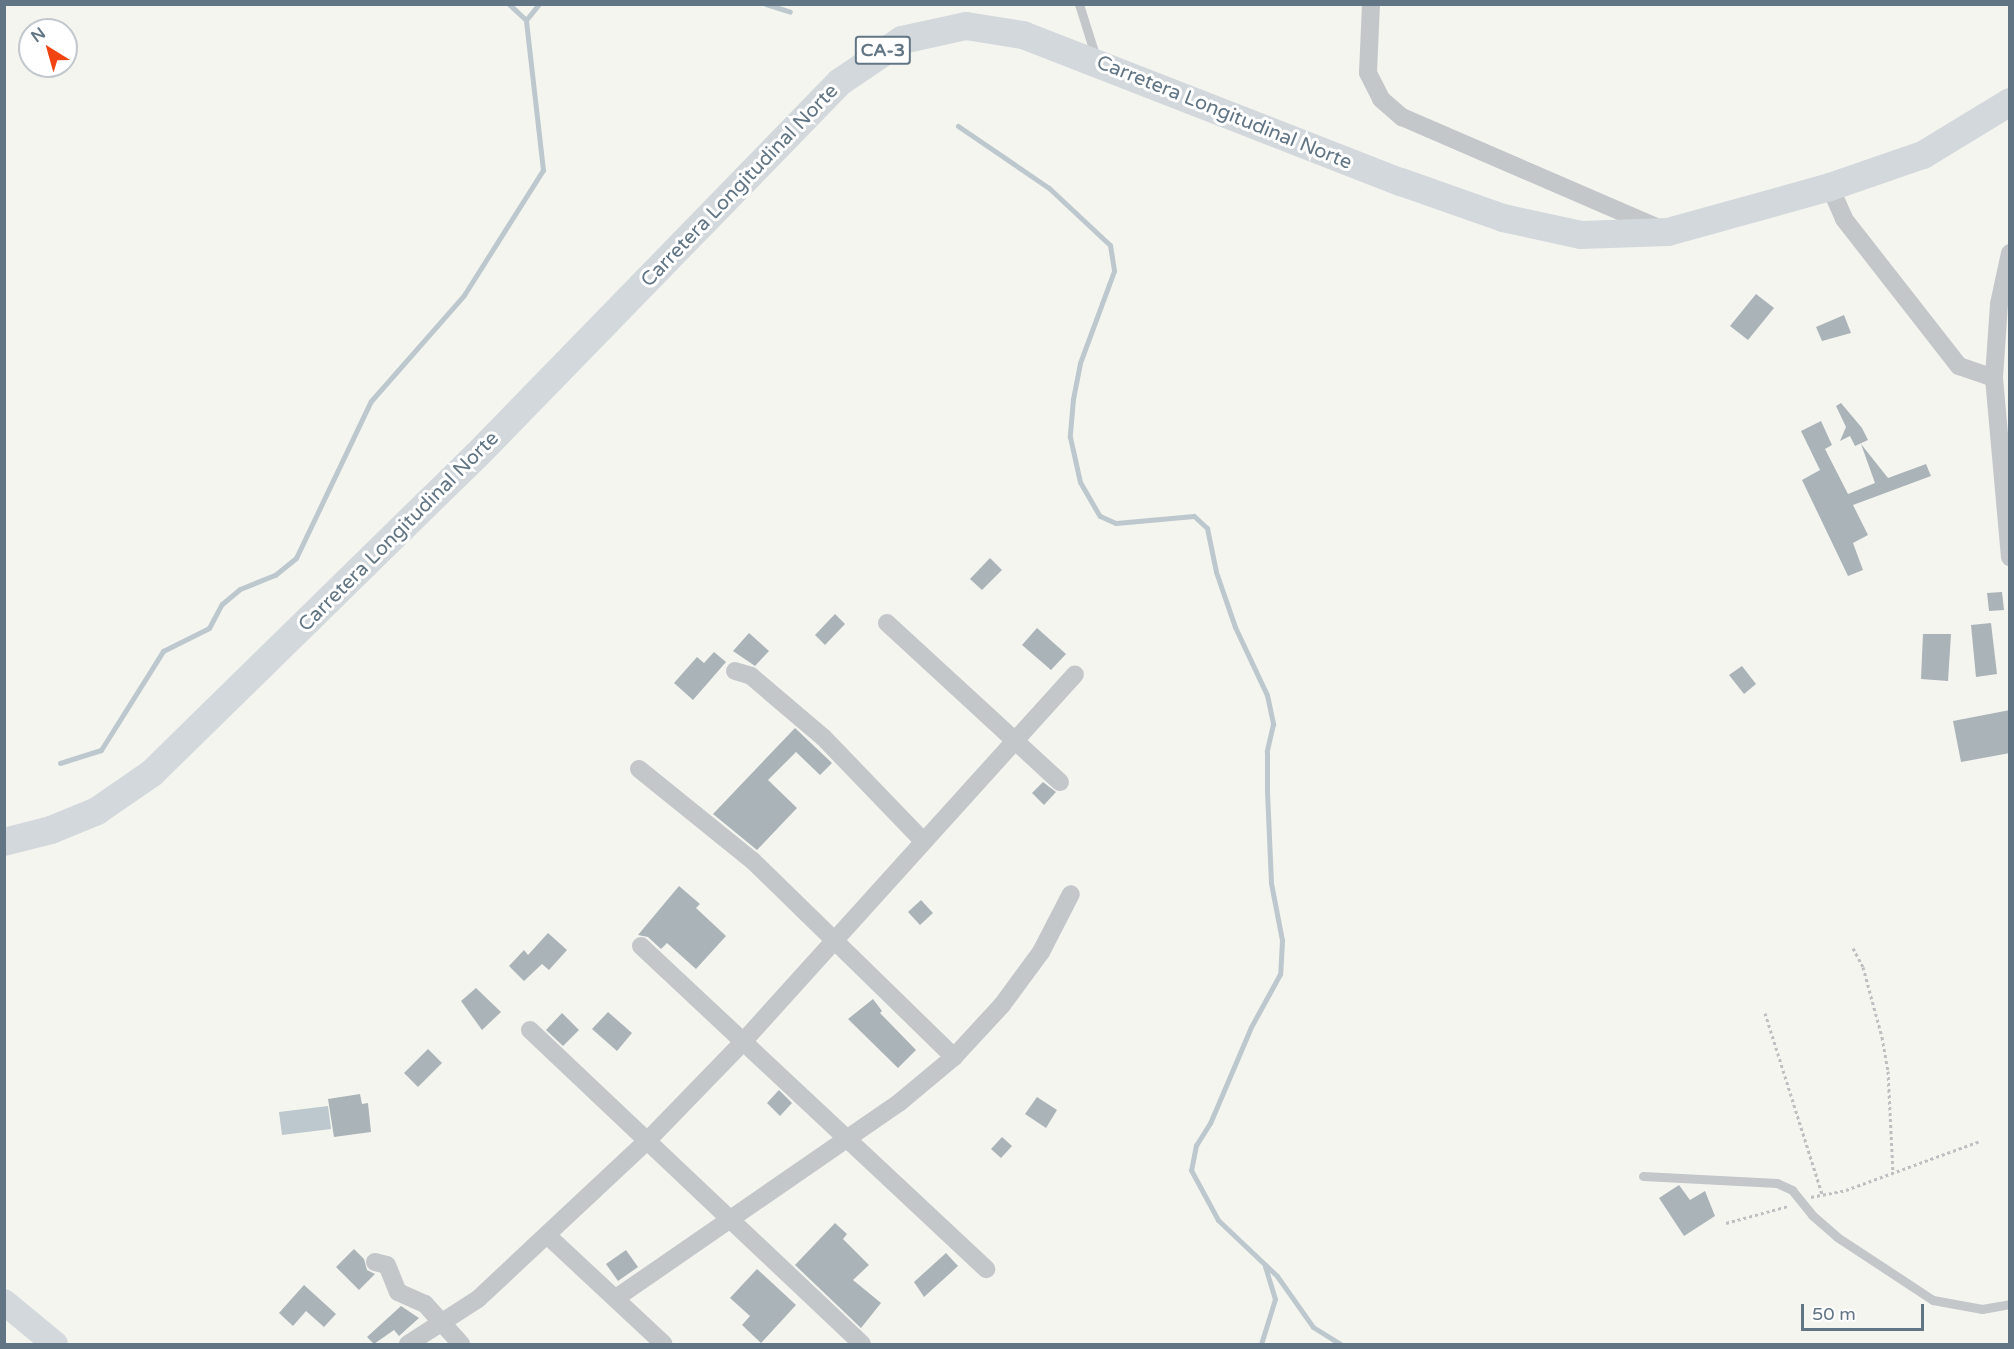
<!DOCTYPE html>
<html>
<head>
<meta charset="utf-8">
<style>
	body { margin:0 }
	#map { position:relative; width:2014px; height:1349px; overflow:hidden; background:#f5f5f0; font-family:"Varela Round",sans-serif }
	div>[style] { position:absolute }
	.water>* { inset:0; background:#bcc8cd }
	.stream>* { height:5px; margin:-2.5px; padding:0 2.5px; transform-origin:2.5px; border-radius:2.5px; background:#bcc8cd }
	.building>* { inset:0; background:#aab3b8 }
	.path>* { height:3px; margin-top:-1.5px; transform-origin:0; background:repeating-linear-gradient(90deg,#bdbfc1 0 3px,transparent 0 6px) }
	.lane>* { height:9px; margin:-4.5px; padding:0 4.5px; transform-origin:4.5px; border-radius:4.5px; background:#c3c7ca }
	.street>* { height:18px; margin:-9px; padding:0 9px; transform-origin:9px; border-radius:9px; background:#c3c7ca }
	.secondary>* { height:26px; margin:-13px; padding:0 13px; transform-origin:13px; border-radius:13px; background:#d2d8dc }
	.primary>* { height:28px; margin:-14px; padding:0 14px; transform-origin:14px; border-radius:14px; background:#d2d8dc }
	span { translate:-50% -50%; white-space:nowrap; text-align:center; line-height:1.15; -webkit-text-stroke:6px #fff; paint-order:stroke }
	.shield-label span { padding:2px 4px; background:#fff; border:2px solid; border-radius:4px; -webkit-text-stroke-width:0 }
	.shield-label { font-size:18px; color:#617584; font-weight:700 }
	.street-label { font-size:20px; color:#617584 }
	.frame { position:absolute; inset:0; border:6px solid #617584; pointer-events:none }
	.north { position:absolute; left:18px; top:18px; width:60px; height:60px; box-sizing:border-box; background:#fff; border:2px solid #c0c8ce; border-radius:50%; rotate:323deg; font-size:16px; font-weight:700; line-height:24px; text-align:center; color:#617584 }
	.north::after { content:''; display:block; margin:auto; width:21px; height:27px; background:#f24312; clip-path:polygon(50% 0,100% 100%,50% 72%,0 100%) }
	.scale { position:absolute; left:1801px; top:1304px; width:123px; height:27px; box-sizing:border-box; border:3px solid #617584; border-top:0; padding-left:8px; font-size:18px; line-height:21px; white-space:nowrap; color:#617584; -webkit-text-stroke:4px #fff; paint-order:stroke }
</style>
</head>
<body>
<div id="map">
	<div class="water">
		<i style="clip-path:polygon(328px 1106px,331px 1129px,282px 1135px,279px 1112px)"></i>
	</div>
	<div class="stream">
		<i style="left:766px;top:4px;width:25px;rotate:18deg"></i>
		<i style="left:526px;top:20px;width:21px;rotate:-51deg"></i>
		<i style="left:958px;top:126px;width:110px;rotate:34.3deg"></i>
		<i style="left:1049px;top:188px;width:83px;rotate:43.1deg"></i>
		<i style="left:1110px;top:245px;width:26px;rotate:81deg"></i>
		<i style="left:1114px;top:271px;width:98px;rotate:110.3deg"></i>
		<i style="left:1080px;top:363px;width:37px;rotate:101deg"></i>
		<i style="left:1073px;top:399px;width:38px;rotate:95deg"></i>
		<i style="left:1070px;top:437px;width:46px;rotate:77.5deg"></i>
		<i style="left:1080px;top:482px;width:39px;rotate:60deg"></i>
		<i style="left:1100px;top:516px;width:17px;rotate:24deg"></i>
		<i style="left:1116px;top:523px;width:78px;rotate:-5.1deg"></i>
		<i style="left:1194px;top:516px;width:18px;rotate:43deg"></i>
		<i style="left:1207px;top:528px;width:45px;rotate:78.4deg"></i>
		<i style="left:1216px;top:572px;width:58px;rotate:70.9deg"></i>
		<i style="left:1235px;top:627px;width:75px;rotate:64.8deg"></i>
		<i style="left:1267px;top:695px;width:30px;rotate:78deg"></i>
		<i style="left:1273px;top:724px;width:28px;rotate:103deg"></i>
		<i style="left:1267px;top:751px;width:40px;rotate:90deg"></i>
		<i style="left:1267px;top:791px;width:92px;rotate:87.5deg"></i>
		<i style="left:1271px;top:883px;width:58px;rotate:79.1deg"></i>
		<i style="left:1282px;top:940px;width:34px;rotate:93deg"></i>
		<i style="left:1280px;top:974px;width:60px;rotate:118.7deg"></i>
		<i style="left:1251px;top:1027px;width:104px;rotate:113.1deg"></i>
		<i style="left:1210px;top:1123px;width:26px;rotate:122deg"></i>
		<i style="left:1196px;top:1145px;width:25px;rotate:101deg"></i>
		<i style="left:1191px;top:1170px;width:57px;rotate:61.6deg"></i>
		<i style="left:1218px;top:1220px;width:81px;rotate:43.5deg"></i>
		<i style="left:1277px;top:1276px;width:62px;rotate:54.8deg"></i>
		<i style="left:1313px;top:1327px;width:32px;rotate:32deg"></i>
		<i style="left:60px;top:763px;width:43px;rotate:-17.6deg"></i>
		<i style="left:101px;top:750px;width:117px;rotate:-57.9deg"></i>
		<i style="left:163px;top:651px;width:51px;rotate:-26.6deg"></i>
		<i style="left:209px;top:628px;width:27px;rotate:-62deg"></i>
		<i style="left:222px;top:604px;width:23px;rotate:-40deg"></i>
		<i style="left:240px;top:589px;width:38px;rotate:-22deg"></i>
		<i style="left:275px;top:575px;width:27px;rotate:-39deg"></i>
		<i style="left:296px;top:558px;width:174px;rotate:-64.5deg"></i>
		<i style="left:371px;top:401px;width:141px;rotate:-48.7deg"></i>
		<i style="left:464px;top:295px;width:148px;rotate:-57.7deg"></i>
		<i style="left:543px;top:170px;width:151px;rotate:-96.5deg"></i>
		<i style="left:526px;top:20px;width:23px;rotate:-137deg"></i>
		<i style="left:1261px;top:1344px;width:47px;rotate:-72.7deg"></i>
		<i style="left:1275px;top:1299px;width:34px;rotate:-107deg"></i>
	</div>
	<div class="building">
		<i style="clip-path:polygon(1756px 294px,1774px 308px,1748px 340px,1730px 326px)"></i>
		<i style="clip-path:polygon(1844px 315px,1851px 333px,1822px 341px,1816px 327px)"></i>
		<i style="clip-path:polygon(1841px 403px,1862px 428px,1868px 440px,1855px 446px,1850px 436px,1840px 441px,1846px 427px,1836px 406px)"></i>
		<i style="clip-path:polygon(1821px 421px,1832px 445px,1825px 449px,1848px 494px,1875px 483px,1861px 444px,1888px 478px,1926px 464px,1931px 476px,1853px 505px,1868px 535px,1853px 543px,1863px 570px,1848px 576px,1802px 480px,1820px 470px,1801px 431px)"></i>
		<i style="clip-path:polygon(990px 558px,1002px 570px,982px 590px,970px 579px)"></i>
		<i style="clip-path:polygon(2002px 592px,2004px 610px,1989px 611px,1987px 593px)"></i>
		<i style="clip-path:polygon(835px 614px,845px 624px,825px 645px,815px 635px)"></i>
		<i style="clip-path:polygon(1991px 623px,1997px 674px,1976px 677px,1971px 625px)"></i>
		<i style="clip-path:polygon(1037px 628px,1066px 654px,1051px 670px,1022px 645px)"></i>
		<i style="clip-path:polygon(749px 633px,769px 651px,755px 666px,733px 651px)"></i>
		<i style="clip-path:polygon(1923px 634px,1951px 634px,1948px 681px,1921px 679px)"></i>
		<i style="clip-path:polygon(714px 652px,726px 662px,693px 700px,674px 683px,697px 657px,704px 663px)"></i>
		<i style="clip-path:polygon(1742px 666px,1756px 684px,1744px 694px,1729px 675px)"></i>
		<i style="clip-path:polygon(2010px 710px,2010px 753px,1961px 762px,1953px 721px)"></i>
		<i style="clip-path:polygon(795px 728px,832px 763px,820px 775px,796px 752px,768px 780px,797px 808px,757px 850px,713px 814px)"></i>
		<i style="clip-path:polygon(1043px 782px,1056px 792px,1044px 805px,1032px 793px)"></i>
		<i style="clip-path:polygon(679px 886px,700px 904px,696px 908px,726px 936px,696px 969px,667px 943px,661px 949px,648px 937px,638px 935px)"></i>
		<i style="clip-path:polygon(921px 900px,933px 913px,920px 925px,908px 912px)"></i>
		<i style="clip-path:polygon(548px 933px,567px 950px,549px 970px,542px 964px,524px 981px,509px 966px,524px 950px,528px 955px)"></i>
		<i style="clip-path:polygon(476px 988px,501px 1012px,482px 1030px,461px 1001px)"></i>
		<i style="clip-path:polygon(873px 999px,882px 1011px,880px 1013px,916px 1050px,898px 1068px,848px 1019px)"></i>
		<i style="clip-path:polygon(608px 1012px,632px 1033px,617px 1051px,592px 1029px)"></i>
		<i style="clip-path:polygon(562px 1013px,579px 1030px,563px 1046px,546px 1030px)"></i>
		<i style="clip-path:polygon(428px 1049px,442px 1063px,418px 1087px,404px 1073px)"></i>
		<i style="clip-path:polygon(779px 1090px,792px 1103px,780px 1116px,767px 1103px)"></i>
		<i style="clip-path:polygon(360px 1094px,362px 1104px,368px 1103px,371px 1132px,334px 1137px,328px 1099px)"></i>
		<i style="clip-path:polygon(1037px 1097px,1057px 1110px,1046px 1128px,1025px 1114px)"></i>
		<i style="clip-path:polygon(1002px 1137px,1012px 1146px,1001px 1158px,991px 1149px)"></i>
		<i style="clip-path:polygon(1679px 1185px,1690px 1200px,1705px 1191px,1715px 1216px,1684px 1236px,1659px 1198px)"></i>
		<i style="clip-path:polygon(835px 1223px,847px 1234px,843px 1239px,869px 1265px,853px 1280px,881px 1303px,861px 1328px,795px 1265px)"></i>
		<i style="clip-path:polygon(354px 1249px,364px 1259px,367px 1270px,375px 1274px,359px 1290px,336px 1267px)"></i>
		<i style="clip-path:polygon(626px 1250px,638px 1267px,618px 1281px,606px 1264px)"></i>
		<i style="clip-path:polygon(946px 1253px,958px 1266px,924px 1297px,914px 1282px)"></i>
		<i style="clip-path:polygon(757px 1269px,796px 1305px,761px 1343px,742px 1325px,750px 1316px,730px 1298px)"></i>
		<i style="clip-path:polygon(304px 1285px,336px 1314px,324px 1327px,306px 1311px,293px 1326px,279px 1313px)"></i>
		<i style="clip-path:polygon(401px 1306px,419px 1318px,399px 1336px,394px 1330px,374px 1344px,367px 1337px)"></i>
	</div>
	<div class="path">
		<i style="left:1853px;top:948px;width:21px;rotate:62deg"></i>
		<i style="left:1863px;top:967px;width:73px;rotate:74.8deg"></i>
		<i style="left:1882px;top:1037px;width:35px;rotate:80deg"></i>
		<i style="left:1888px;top:1071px;width:101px;rotate:87.2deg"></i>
		<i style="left:1765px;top:1013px;width:190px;rotate:72.5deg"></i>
		<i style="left:1811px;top:1197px;width:36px;rotate:-11deg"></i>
		<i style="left:1846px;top:1190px;width:143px;rotate:-20.1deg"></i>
		<i style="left:1726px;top:1223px;width:64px;rotate:-15.3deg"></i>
	</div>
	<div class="lane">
		<i style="left:1079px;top:4px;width:57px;rotate:72.5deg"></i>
		<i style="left:1643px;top:1176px;width:134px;rotate:3deg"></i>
		<i style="left:1777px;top:1183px;width:17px;rotate:25deg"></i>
		<i style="left:1792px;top:1190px;width:32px;rotate:51deg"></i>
		<i style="left:1812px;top:1215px;width:33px;rotate:41deg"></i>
		<i style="left:1837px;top:1237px;width:115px;rotate:33.3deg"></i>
		<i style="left:1933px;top:1300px;width:50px;rotate:10.4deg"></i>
		<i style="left:1982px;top:1309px;width:28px;rotate:-10deg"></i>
	</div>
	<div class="street">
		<i style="left:1371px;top:4px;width:69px;rotate:92.5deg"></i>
		<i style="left:1368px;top:73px;width:29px;rotate:63deg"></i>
		<i style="left:1381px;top:99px;width:28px;rotate:41deg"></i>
		<i style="left:1402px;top:117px;width:279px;rotate:23.4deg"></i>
		<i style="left:1830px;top:187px;width:35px;rotate:66deg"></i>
		<i style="left:1844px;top:219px;width:187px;rotate:52deg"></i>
		<i style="left:1959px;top:366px;width:37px;rotate:19deg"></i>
		<i style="left:2010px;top:253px;width:52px;rotate:102.2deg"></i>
		<i style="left:1999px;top:304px;width:74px;rotate:93.9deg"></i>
		<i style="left:1994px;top:378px;width:180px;rotate:84.9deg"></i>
		<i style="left:887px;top:623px;width:235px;rotate:42.6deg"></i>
		<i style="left:735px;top:671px;width:17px;rotate:17deg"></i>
		<i style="left:751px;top:676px;width:94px;rotate:40.3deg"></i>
		<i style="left:823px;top:737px;width:143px;rotate:46.1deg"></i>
		<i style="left:639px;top:769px;width:146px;rotate:38.9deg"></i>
		<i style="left:753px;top:861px;width:281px;rotate:44.3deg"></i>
		<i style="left:641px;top:946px;width:473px;rotate:43.1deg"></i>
		<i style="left:530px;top:1030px;width:457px;rotate:43.4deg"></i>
		<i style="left:548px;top:1236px;width:158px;rotate:43deg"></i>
		<i style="left:375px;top:1262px;width:12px;rotate:14deg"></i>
		<i style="left:387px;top:1265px;width:29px;rotate:68deg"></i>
		<i style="left:398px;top:1292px;width:30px;rotate:24deg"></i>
		<i style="left:425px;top:1304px;width:54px;rotate:48deg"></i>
		<i style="left:616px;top:1298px;width:345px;rotate:-34.6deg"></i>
		<i style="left:900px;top:1102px;width:70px;rotate:-39.8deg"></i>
		<i style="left:954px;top:1057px;width:71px;rotate:-47.3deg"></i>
		<i style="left:1002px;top:1005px;width:66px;rotate:-53.7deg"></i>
		<i style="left:1041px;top:952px;width:65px;rotate:-62.7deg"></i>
		<i style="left:408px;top:1344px;width:83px;rotate:-32.7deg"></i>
		<i style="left:478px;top:1299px;width:234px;rotate:-43.1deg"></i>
		<i style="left:649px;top:1139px;width:132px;rotate:-45.9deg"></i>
		<i style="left:741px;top:1044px;width:498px;rotate:-47.9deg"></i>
	</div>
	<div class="secondary">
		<i style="left:4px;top:1302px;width:66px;rotate:39.5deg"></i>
	</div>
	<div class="primary">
		<i style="left:4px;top:842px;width:49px;rotate:-14.3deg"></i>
		<i style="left:51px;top:830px;width:50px;rotate:-22.4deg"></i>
		<i style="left:97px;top:811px;width:67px;rotate:-34.6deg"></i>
		<i style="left:152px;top:773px;width:455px;rotate:-44.4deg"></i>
		<i style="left:477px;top:455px;width:520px;rotate:-45.78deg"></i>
		<i style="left:840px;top:82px;width:75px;rotate:-34.1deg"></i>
		<i style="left:902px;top:40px;width:66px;rotate:-12.3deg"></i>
		<i style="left:966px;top:26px;width:58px;rotate:9deg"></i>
		<i style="left:1023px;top:35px;width:406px;rotate:21.3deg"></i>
		<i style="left:1401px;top:182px;width:108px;rotate:19.4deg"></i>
		<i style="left:1503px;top:218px;width:80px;rotate:12.3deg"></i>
		<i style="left:1581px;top:235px;width:87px;rotate:-2deg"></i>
		<i style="left:1668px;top:232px;width:168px;rotate:-15.5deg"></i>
		<i style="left:1830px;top:187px;width:98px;rotate:-19deg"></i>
		<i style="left:1923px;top:155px;width:102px;rotate:-31.3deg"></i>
	</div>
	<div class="shield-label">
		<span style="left:883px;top:50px">CA-3</span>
	</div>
	<div class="street-label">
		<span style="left:1224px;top:113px;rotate:22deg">Carretera Longitudinal Norte</span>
		<span style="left:740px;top:186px;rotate:-46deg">Carretera Longitudinal Norte</span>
		<span style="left:399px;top:532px;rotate:-45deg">Carretera Longitudinal Norte</span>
	</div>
	<div class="frame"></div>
	<div class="north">N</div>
	<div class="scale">50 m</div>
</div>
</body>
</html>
